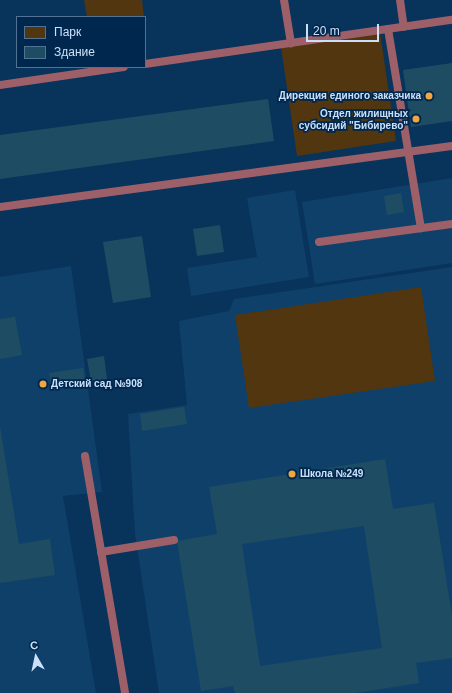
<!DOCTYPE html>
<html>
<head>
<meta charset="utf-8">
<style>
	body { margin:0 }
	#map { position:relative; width:452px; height:693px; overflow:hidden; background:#08335a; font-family:Helvetica,sans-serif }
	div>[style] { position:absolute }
	.built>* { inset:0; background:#0f406a }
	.green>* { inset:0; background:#513610 }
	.building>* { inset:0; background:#1e4d63 }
	.lane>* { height:8px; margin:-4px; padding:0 4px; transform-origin:4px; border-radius:4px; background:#9d6069 }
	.dots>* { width:11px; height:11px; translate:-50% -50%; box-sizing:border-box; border:2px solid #00284e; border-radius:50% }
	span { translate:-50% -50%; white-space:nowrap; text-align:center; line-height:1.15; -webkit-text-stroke:3.5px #00284e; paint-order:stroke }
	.poi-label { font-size:10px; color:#cbe1fa; font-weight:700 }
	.right { translate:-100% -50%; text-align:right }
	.left { translate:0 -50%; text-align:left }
	.legend { position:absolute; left:16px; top:16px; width:130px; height:52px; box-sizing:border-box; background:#00284e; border:1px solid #517293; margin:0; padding:5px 7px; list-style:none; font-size:12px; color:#cbe1fa }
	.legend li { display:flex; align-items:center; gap:8px; height:20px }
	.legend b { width:20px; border:1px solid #517293 }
	.north { position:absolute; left:16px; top:637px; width:40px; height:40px; -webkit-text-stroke:3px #00284e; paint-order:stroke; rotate:351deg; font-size:11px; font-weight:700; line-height:16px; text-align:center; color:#cbe1fa }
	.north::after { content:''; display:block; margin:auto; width:14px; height:18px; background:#cbe1fa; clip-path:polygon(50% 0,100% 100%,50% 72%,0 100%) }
	.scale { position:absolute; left:306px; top:24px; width:73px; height:18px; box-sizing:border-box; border:2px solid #cbe1fa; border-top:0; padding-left:5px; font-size:12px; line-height:14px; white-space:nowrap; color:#cbe1fa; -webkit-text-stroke:3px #00284e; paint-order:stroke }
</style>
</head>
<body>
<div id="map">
	<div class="built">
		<i style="clip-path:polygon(452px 178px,452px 263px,315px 284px,302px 202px)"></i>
		<i style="clip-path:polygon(295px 190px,309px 277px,191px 296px,187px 268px,257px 257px,247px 198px)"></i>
		<i style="clip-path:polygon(71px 266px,102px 492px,63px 496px,96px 693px,0 693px,0 277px)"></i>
		<i style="clip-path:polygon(452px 267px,452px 693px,159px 693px,135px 534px,128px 414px,187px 405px,179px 321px,229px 311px,234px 299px)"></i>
	</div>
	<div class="green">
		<i style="clip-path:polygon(84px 0,142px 0,144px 17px,87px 17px)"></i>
		<i style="clip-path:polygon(380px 32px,396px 141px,297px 156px,281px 47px)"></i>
		<i style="clip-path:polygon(421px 287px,435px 381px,249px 408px,235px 315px)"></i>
	</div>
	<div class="building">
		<i style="clip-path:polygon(452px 63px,452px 121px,411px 127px,403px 70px)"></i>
		<i style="clip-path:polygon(268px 99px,274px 141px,0 179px,0 135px)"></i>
		<i style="clip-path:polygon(401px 193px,404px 212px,387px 215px,384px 196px)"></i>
		<i style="clip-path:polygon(220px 225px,224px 252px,197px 256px,193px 229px)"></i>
		<i style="clip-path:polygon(142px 236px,151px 297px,113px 303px,103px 242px)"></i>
		<i style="clip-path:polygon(15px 317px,22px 355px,0 359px,0 319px)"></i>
		<i style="clip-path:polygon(104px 356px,107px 379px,91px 381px,87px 359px)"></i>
		<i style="clip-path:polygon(83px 368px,86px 385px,52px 390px,49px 373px)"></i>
		<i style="clip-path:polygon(184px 407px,187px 424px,142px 431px,140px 414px)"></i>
		<i style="clip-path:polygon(0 426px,19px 544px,50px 539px,55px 575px,0 583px)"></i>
		<i style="clip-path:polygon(evenodd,385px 459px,393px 509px,434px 503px,452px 615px,452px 658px,416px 663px,419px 683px,355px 693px,235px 693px,233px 686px,201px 691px,177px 541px,217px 534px,209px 487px,385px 459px,364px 526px,382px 648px,260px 666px,242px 544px,364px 526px)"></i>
	</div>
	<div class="lane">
		<i style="left:284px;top:0;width:44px;rotate:80.8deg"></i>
		<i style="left:400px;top:0;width:27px;rotate:82deg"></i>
		<i style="left:388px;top:29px;width:202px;rotate:80.6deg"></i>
		<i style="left:145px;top:64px;width:310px;rotate:-8.2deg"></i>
		<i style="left:0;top:85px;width:125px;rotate:-8.3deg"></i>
		<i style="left:0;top:207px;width:456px;rotate:-7.7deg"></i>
		<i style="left:319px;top:242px;width:134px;rotate:-7.7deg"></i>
		<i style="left:85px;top:456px;width:240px;rotate:80.4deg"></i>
		<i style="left:101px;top:552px;width:74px;rotate:-9.3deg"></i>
	</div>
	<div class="dots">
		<i style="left:429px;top:96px;background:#f1a63f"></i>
		<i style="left:416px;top:119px;background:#f1a63f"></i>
		<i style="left:43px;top:384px;background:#f1a63f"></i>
		<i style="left:292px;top:474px;background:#f1a63f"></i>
	</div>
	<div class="poi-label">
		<span class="right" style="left:421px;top:96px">Дирекция единого заказчика</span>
		<span class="right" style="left:408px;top:119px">Отдел жилищных<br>субсидий "Бибирево"</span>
		<span class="left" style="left:51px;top:384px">Детский сад №908</span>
		<span class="left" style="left:300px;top:474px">Школа №249</span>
	</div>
	<ul class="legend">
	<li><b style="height:11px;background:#513610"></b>Парк</li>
	<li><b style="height:11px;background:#1e4d63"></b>Здание</li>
	</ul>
	<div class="north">С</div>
	<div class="scale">20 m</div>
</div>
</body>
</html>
